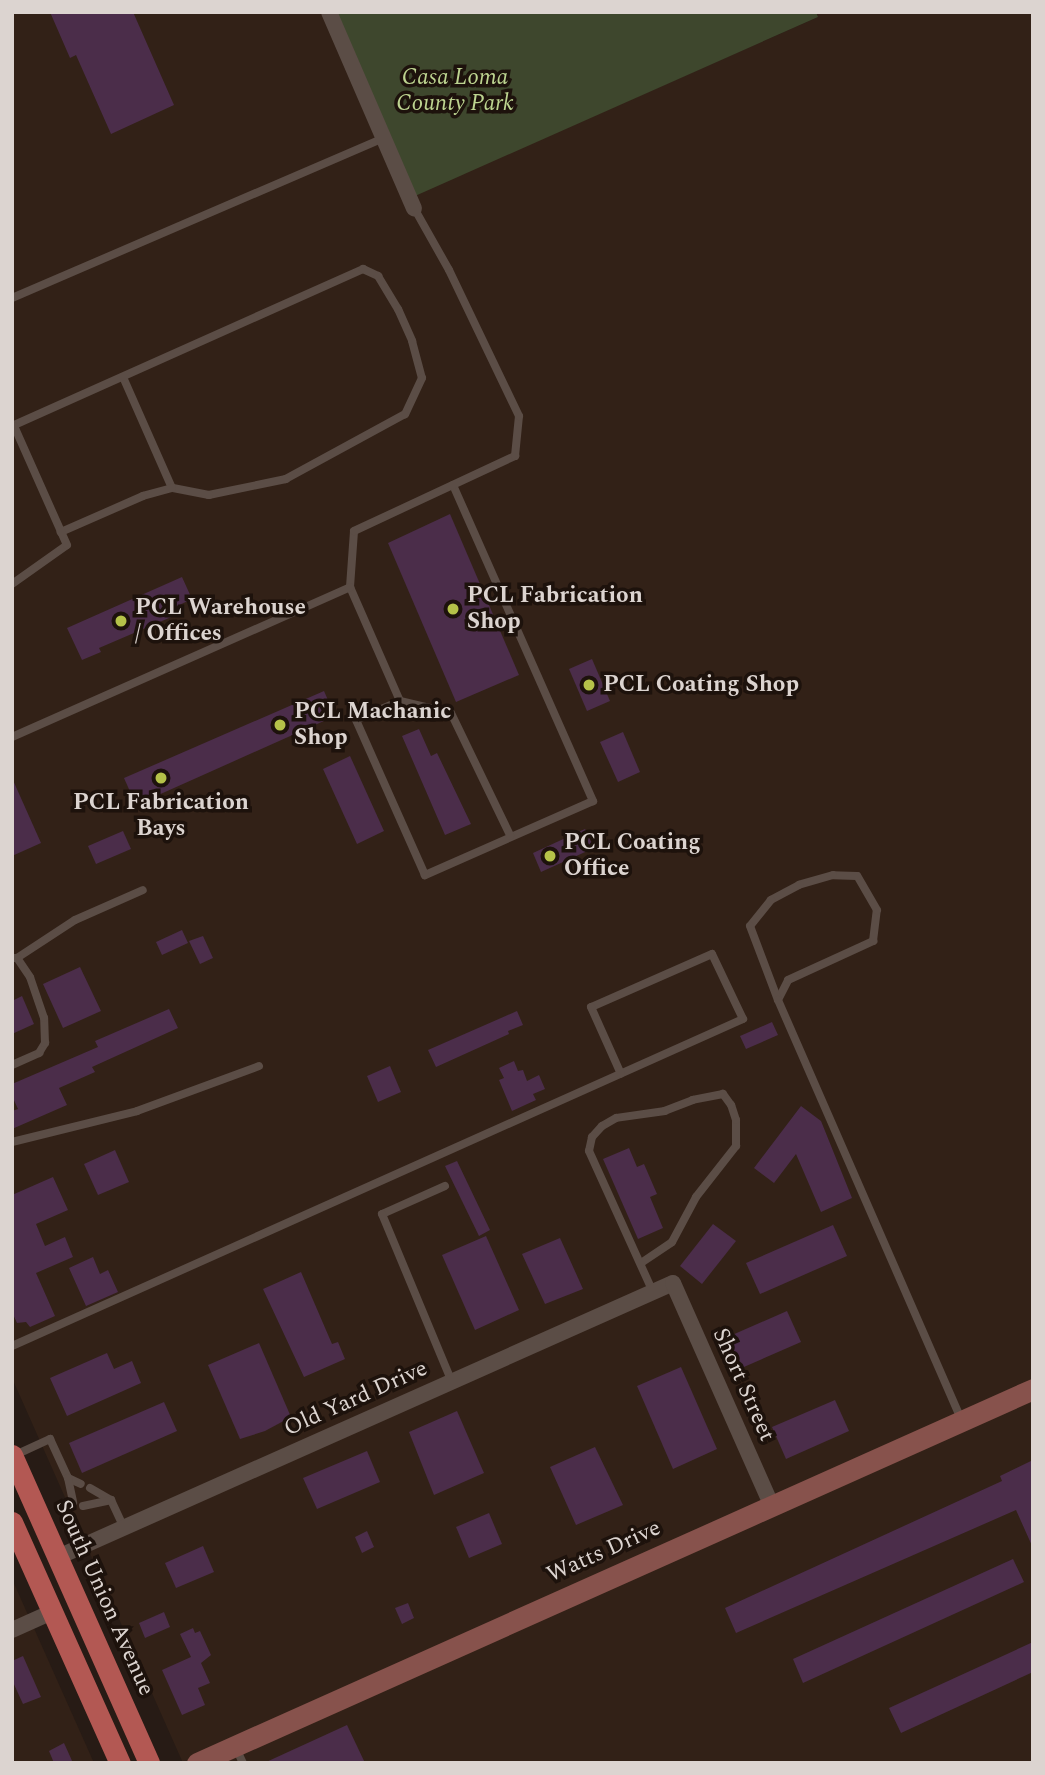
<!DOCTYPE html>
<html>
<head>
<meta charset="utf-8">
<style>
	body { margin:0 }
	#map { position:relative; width:1045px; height:1775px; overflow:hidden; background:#271b15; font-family:Spectral,serif }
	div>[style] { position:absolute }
	.built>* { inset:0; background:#322117 }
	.green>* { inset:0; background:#3e472d }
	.building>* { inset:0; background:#4b2d4a }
	.lane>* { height:8px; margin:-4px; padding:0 4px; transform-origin:4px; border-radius:4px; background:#5b4d46 }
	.street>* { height:16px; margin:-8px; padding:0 8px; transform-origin:8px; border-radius:8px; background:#5b4d46 }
	.secondary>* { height:21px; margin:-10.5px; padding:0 10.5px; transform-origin:10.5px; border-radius:10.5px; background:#87524c }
	.primary>* { height:21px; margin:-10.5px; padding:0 10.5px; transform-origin:10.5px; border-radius:10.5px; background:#b35853 }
	.dots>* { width:19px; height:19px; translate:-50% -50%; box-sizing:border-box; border:4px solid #1d120c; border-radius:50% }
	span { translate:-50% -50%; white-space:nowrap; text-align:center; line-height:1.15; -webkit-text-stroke:7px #1d120c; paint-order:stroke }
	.park-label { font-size:23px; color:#bdd490; font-style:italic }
	.poi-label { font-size:23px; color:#dcd4d0; font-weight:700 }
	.left { translate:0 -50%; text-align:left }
	.street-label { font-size:23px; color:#dcd4d0 }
	.frame { position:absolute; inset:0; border:14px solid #dcd4d0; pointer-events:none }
</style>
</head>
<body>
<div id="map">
	<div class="built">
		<i style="clip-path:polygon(12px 12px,333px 12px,415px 195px,818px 17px,816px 12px,1033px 12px,1033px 1763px,183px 1763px,12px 1378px)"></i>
		<i style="clip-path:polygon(12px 1579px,94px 1763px,12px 1763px)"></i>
	</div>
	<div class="green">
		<i style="clip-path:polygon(333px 12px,816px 12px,818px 17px,415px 196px)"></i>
	</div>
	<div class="building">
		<i style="clip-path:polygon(50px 12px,133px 12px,174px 105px,111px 134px,76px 55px,70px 58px)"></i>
		<i style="clip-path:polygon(450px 514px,519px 675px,456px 702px,388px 543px)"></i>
		<i style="clip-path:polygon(182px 577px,192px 599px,173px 608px,176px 615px,99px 648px,101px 652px,82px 660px,67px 628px)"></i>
		<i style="clip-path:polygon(592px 659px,610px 701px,587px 711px,569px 669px)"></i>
		<i style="clip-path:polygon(324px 691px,335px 716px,136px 805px,124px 778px)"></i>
		<i style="clip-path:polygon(419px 729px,431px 756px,437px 753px,471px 824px,445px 835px,402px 736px)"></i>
		<i style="clip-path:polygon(623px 732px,640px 772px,618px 782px,600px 742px)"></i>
		<i style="clip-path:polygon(350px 756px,384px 831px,357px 844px,323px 769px)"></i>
		<i style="clip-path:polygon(12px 778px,41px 843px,12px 856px)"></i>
		<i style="clip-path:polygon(585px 829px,594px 848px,541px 872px,533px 853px)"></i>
		<i style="clip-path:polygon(123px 831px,131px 849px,96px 864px,88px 846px)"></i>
		<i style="clip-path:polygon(182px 930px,188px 943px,162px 955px,156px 942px)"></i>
		<i style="clip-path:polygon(203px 936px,213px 958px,200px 964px,189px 941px)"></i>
		<i style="clip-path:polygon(80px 967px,101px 1011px,63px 1028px,43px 984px)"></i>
		<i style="clip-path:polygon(22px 996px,34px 1024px,12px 1034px,12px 1001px)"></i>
		<i style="clip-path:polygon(169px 1009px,178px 1028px,92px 1067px,95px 1072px,59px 1088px,67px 1105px,12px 1129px,12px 1111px,18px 1109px,12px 1096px,12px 1084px,98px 1047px,95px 1041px)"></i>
		<i style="clip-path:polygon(517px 1011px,523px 1025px,508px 1031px,509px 1034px,436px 1067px,428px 1050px)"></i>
		<i style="clip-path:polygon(772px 1022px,778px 1035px,746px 1049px,740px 1036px)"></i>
		<i style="clip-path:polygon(514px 1061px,518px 1071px,523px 1070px,527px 1081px,539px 1075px,545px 1089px,533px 1094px,536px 1100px,512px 1111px,499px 1080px,504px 1078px,499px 1068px)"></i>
		<i style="clip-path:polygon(390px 1066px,401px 1092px,378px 1102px,367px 1076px)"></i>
		<i style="clip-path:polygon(801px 1106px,821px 1121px,852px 1198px,821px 1212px,796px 1154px,774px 1183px,754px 1168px)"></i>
		<i style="clip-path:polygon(629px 1148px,637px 1167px,644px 1164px,657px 1194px,650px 1197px,663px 1228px,638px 1239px,603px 1159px)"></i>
		<i style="clip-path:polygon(115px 1150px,129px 1182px,98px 1195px,84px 1164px)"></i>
		<i style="clip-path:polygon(457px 1161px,490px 1230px,479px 1236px,445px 1166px)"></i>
		<i style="clip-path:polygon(53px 1177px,68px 1210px,36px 1224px,45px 1246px,65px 1237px,73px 1257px,36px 1273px,55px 1316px,30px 1327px,26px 1322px,17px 1323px,12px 1312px,12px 1195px)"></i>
		<i style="clip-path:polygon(713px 1224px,736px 1241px,702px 1284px,680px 1266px)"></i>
		<i style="clip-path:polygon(833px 1225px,847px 1256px,760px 1294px,746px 1263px)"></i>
		<i style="clip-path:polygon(486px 1236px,519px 1310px,475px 1330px,442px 1255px)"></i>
		<i style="clip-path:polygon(560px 1238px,583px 1289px,545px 1304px,522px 1254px)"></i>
		<i style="clip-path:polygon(93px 1257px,100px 1274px,108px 1270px,118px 1292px,86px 1306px,69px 1268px)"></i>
		<i style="clip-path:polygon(301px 1272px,332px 1344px,338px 1342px,345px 1359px,304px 1377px,263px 1289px)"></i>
		<i style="clip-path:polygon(787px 1311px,801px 1342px,737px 1370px,723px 1339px)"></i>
		<i style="clip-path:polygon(259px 1343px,291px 1417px,265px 1431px,240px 1439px,208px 1365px)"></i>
		<i style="clip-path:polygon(107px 1353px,114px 1369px,132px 1361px,141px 1383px,67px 1416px,50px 1378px)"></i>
		<i style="clip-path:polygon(681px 1367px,717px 1449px,673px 1469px,637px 1386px)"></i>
		<i style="clip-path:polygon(835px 1400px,849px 1431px,786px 1459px,772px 1427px)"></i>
		<i style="clip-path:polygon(164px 1402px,177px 1431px,82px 1473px,69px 1443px)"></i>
		<i style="clip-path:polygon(457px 1411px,484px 1473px,434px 1495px,409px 1432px)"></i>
		<i style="clip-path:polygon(595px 1447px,623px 1505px,576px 1525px,550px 1467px)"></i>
		<i style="clip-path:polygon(367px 1451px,380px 1482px,317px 1509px,303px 1478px)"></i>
		<i style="clip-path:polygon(1033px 1460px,1033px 1548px,1016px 1510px,736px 1633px,725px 1608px,1002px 1481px,1000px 1476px)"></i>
		<i style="clip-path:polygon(489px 1513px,502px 1544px,469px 1558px,456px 1527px)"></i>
		<i style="clip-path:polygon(367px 1531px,374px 1547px,362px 1553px,355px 1537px)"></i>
		<i style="clip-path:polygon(203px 1546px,214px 1572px,176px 1588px,165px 1563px)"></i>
		<i style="clip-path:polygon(1013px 1559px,1024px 1582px,803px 1683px,793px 1659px)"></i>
		<i style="clip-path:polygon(408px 1603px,414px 1618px,402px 1624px,395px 1608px)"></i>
		<i style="clip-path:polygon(164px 1612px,170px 1627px,145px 1638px,139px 1623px)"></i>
		<i style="clip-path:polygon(193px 1628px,195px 1633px,200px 1631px,211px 1655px,201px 1663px,210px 1683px,198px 1688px,205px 1705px,182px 1715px,162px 1670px,191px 1657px,180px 1634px)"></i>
		<i style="clip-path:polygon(1033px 1642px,1033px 1672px,901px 1733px,889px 1708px)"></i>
		<i style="clip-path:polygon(23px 1656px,41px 1697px,23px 1704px,12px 1680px,12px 1661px)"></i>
		<i style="clip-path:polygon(347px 1725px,365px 1763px,264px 1763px)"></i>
		<i style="clip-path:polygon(64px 1743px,73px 1763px,54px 1763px,49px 1751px)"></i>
	</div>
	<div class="lane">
		<i style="left:12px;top:298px;width:405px;rotate:-23.3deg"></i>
		<i style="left:123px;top:377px;width:121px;rotate:66.2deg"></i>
		<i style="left:12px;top:426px;width:385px;rotate:-24.1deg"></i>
		<i style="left:363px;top:269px;width:17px;rotate:25deg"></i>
		<i style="left:378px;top:276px;width:39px;rotate:59deg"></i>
		<i style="left:398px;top:309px;width:35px;rotate:66deg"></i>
		<i style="left:412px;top:341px;width:38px;rotate:75deg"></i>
		<i style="left:422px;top:378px;width:40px;rotate:115deg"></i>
		<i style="left:405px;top:414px;width:136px;rotate:151.4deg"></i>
		<i style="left:286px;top:479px;width:79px;rotate:168.3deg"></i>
		<i style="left:209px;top:495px;width:38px;rotate:-169deg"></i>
		<i style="left:172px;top:488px;width:30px;rotate:165deg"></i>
		<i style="left:143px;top:496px;width:90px;rotate:156.3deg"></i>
		<i style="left:453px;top:485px;width:346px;rotate:66.1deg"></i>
		<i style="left:593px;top:801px;width:184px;rotate:156.2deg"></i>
		<i style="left:425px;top:875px;width:170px;rotate:-114deg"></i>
		<i style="left:356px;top:720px;width:48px;rotate:-23.4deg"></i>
		<i style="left:400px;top:701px;width:52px;rotate:13.2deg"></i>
		<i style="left:451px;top:713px;width:136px;rotate:64.2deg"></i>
		<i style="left:12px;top:584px;width:67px;rotate:-35.3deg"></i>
		<i style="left:67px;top:545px;width:130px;rotate:-114deg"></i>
		<i style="left:400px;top:701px;width:124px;rotate:-113.7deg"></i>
		<i style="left:350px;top:587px;width:56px;rotate:-85.9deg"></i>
		<i style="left:354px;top:531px;width:178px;rotate:-25deg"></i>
		<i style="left:515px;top:456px;width:40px;rotate:-84.3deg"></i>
		<i style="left:519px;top:416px;width:162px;rotate:-115.6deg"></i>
		<i style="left:449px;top:270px;width:71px;rotate:-119.4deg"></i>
		<i style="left:12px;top:737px;width:370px;rotate:-23.9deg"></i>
		<i style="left:17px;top:958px;width:69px;rotate:-33.2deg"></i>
		<i style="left:75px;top:920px;width:74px;rotate:-23.8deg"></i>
		<i style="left:778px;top:1000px;width:22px;rotate:-63deg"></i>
		<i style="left:788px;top:980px;width:94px;rotate:-24.6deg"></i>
		<i style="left:873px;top:941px;width:31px;rotate:-83deg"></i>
		<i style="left:877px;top:910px;width:39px;rotate:-120deg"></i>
		<i style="left:857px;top:876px;width:24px;rotate:-178deg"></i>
		<i style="left:833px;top:875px;width:35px;rotate:164deg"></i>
		<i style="left:799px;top:885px;width:32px;rotate:152deg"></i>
		<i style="left:771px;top:900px;width:33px;rotate:129deg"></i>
		<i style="left:750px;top:926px;width:79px;rotate:69.3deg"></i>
		<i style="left:778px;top:1000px;width:456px;rotate:66.4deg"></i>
		<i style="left:12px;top:1065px;width:30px;rotate:-24deg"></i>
		<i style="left:39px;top:1053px;width:12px;rotate:-59deg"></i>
		<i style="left:45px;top:1043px;width:25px;rotate:-92deg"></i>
		<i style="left:44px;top:1018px;width:43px;rotate:-108.9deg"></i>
		<i style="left:30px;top:977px;width:23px;rotate:-124deg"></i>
		<i style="left:17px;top:958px;width:4px;rotate:180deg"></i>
		<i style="left:12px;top:1142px;width:129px;rotate:-13.9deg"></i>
		<i style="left:137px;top:1111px;width:130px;rotate:-20.2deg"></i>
		<i style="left:445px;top:1186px;width:69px;rotate:156deg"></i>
		<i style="left:382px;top:1214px;width:182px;rotate:67.4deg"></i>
		<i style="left:641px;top:1263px;width:37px;rotate:-34deg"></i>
		<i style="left:672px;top:1242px;width:51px;rotate:-61.9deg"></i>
		<i style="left:696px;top:1197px;width:65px;rotate:-51.9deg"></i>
		<i style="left:736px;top:1146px;width:26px;rotate:-90deg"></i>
		<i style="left:736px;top:1120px;width:16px;rotate:-108deg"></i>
		<i style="left:731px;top:1105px;width:14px;rotate:-126deg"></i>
		<i style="left:723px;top:1094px;width:31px;rotate:169deg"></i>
		<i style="left:693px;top:1100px;width:30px;rotate:159deg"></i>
		<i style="left:665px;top:1111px;width:49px;rotate:171.9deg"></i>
		<i style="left:616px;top:1118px;width:16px;rotate:150deg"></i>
		<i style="left:602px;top:1126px;width:15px;rotate:132deg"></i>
		<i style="left:592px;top:1137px;width:14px;rotate:102deg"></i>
		<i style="left:589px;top:1151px;width:155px;rotate:65.6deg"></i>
		<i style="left:12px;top:1346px;width:801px;rotate:-24.1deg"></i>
		<i style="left:743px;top:1019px;width:72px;rotate:-115.5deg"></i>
		<i style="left:712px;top:954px;width:132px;rotate:156.3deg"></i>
		<i style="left:591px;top:1007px;width:73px;rotate:65.9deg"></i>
		<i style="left:13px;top:1456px;width:41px;rotate:-24.7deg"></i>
		<i style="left:50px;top:1439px;width:43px;rotate:65.2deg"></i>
		<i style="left:68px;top:1478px;width:14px;rotate:25deg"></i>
		<i style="left:68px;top:1478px;width:25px;rotate:78deg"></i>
		<i style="left:90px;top:1488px;width:24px;rotate:30deg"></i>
		<i style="left:111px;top:1500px;width:31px;rotate:65deg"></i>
		<i style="left:83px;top:1506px;width:29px;rotate:-12deg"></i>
		<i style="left:235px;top:1746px;width:19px;rotate:65deg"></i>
	</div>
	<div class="street">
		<i style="left:329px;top:12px;width:214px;rotate:66.6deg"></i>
		<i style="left:58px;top:1557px;width:673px;rotate:-24.01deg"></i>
		<i style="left:673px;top:1283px;width:244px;rotate:66.1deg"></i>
		<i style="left:12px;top:1630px;width:44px;rotate:-24.2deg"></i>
	</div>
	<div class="secondary">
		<i style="left:197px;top:1763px;width:916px;rotate:-24.1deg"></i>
	</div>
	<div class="primary">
		<i style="left:12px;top:1455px;width:337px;rotate:66deg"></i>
		<i style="left:12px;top:1522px;width:264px;rotate:65.9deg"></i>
	</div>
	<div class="dots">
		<i style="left:453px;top:609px;background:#b5c249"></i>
		<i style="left:121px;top:621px;background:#b5c249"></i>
		<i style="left:589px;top:685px;background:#b5c249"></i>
		<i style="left:280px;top:725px;background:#b5c249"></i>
		<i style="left:161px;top:778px;background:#b5c249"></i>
		<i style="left:550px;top:856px;background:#b5c249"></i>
	</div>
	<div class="park-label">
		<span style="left:455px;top:91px">Casa Loma<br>County Park</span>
	</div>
	<div class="poi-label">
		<span class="left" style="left:467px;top:609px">PCL Fabrication<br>Shop</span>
		<span class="left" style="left:135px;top:621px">PCL Warehouse<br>/ Offices</span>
		<span class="left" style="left:603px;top:685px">PCL Coating Shop</span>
		<span class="left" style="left:294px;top:725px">PCL Machanic<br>Shop</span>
		<span style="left:161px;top:816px">PCL Fabrication<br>Bays</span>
		<span class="left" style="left:564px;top:856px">PCL Coating<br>Office</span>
	</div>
	<div class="street-label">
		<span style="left:743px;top:1385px;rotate:66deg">Short Street</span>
		<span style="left:356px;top:1399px;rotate:-24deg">Old Yard Drive</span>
		<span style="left:604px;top:1552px;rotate:-24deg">Watts Drive</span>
		<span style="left:104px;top:1598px;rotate:66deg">South Union Avenue</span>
	</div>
	<div class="frame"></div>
</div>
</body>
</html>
